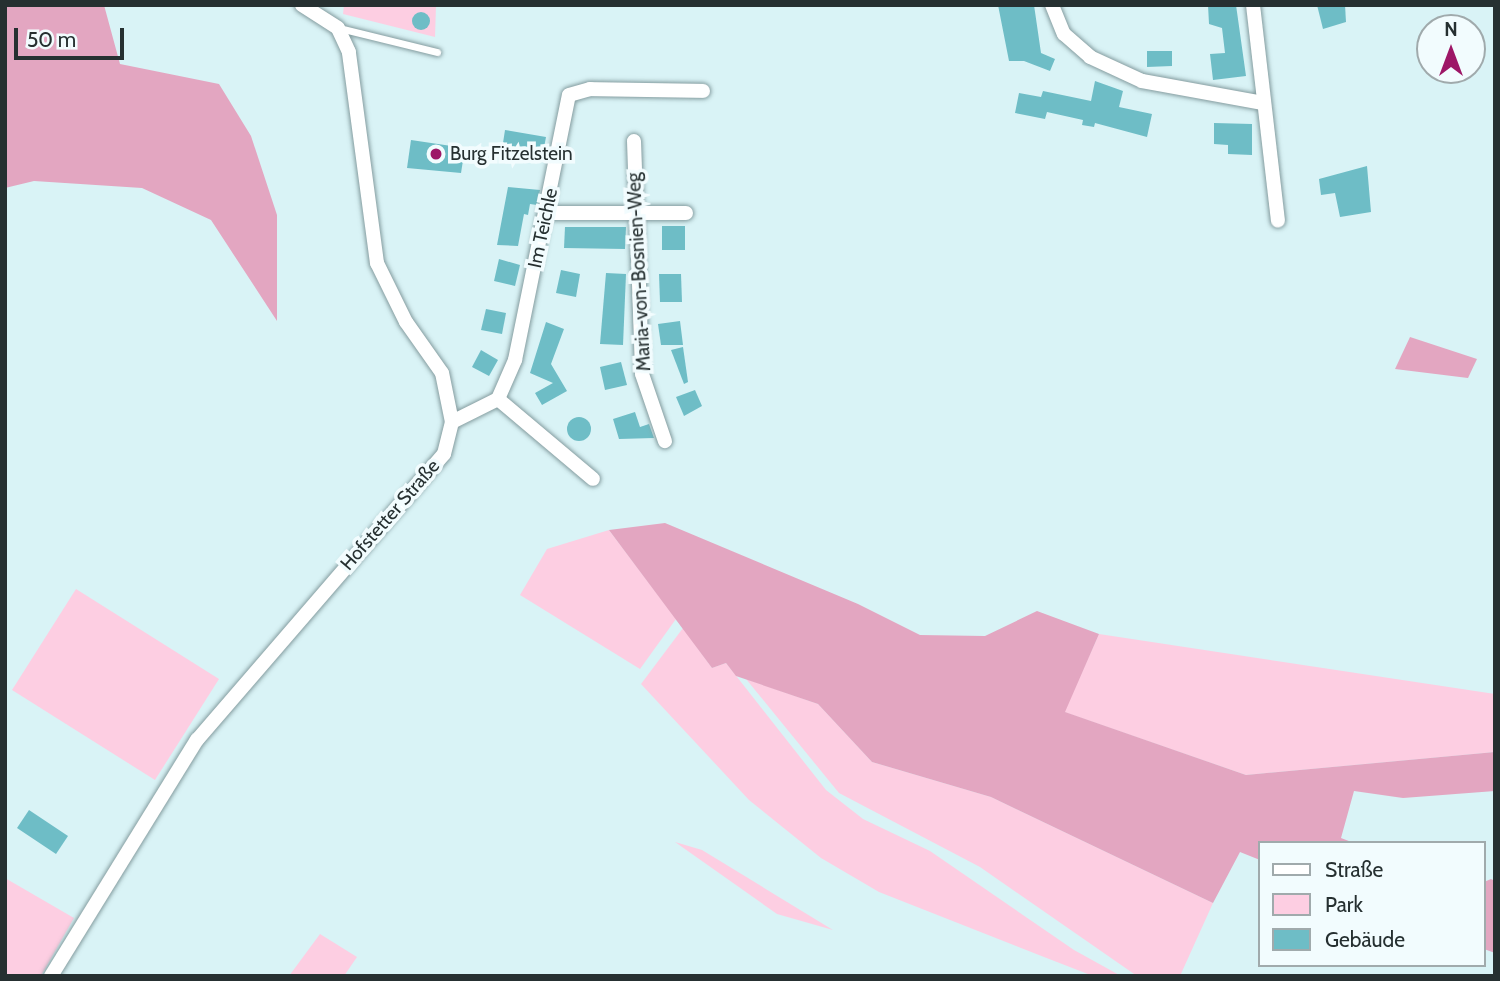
<!DOCTYPE html>
<html>
<head>
<meta charset="utf-8">
<style>
	body { margin:0 }
	#map { position:relative; width:1500px; height:981px; overflow:hidden; background:#d9f3f6; font-family:Cabin,sans-serif }
	div>[style] { position:absolute }
	.green>* { inset:0; background:#fdcee2 }
	.forest>* { inset:0; background:#e3a6c1 }
	.building>* { inset:0; background:#6ebdc6 }
	.round { border-radius:50% }
	.roads { filter:drop-shadow(0 0 2px #849c9f) drop-shadow(0 0 2px #849c9f) }
	.lane>* { height:7px; margin:-3.5px; padding:0 3.5px; transform-origin:3.5px; border-radius:3.5px; background:#fff }
	.street>* { height:14px; margin:-7px; padding:0 7px; transform-origin:7px; border-radius:7px; background:#fff }
	.dots>* { width:19px; height:19px; translate:-50% -50%; box-sizing:border-box; border:4px solid #f2fcfe; border-radius:50% }
	span { translate:-50% -50%; white-space:nowrap; text-align:center; line-height:1.15; -webkit-text-stroke:7px #f2fcfe; paint-order:stroke }
	.poi-label { font-size:19px; color:#263031 }
	.left { translate:0 -50%; text-align:left }
	.street-label { font-size:19px; color:#263031 }
	.frame { position:absolute; inset:0; border:7px solid #263031; pointer-events:none }
	.legend { position:absolute; left:1258px; top:841px; width:228px; height:126px; box-sizing:border-box; background:#f2fcfe; border:2px solid #a0aaac; margin:0; padding:9px 12px; list-style:none; font-size:21px; color:#263031 }
	.legend li { display:flex; align-items:center; gap:14px; height:35px }
	.legend b { width:35px; border:2px solid #a0aaac }
	.north { position:absolute; left:1416px; top:14px; width:70px; height:70px; box-sizing:border-box; background:#f2fcfe; border:2px solid #a0aaac; border-radius:50%; rotate:0deg; font-size:19px; font-weight:700; line-height:28px; text-align:center; color:#263031 }
	.north::after { content:''; display:block; margin:auto; width:24px; height:32px; background:#9d1767; clip-path:polygon(50% 0,100% 100%,50% 72%,0 100%) }
	.scale { position:absolute; left:14px; top:28px; width:110px; height:32px; box-sizing:border-box; border:4px solid #263031; border-top:0; padding-left:9px; font-size:21px; line-height:24px; white-space:nowrap; color:#263031; -webkit-text-stroke:5px #f2fcfe; paint-order:stroke }
</style>
</head>
<body>
<div id="map">
	<div class="green">
		<i style="clip-path:polygon(344px 5px,436px 5px,435px 37px,343px 14px)"></i>
		<i style="clip-path:polygon(609px 530px,676px 619px,640px 669px,520px 595px,547px 549px)"></i>
		<i style="clip-path:polygon(76px 589px,219px 679px,155px 780px,12px 690px)"></i>
		<i style="clip-path:polygon(683px 628px,712px 668px,726px 663px,826px 790px,863px 819px,930px 851px,1074px 950px,1121px 976px,1093px 976px,1044px 957px,879px 892px,821px 858px,749px 800px,641px 684px)"></i>
		<i style="clip-path:polygon(1099px 634px,1495px 694px,1495px 752px,1246px 775px,1064px 712px)"></i>
		<i style="clip-path:polygon(746px 679px,818px 704px,872px 762px,991px 797px,1213px 903px,1180px 976px,1137px 976px,980px 867px,839px 793px)"></i>
		<i style="clip-path:polygon(675px 842px,702px 850px,833px 930px,777px 914px)"></i>
		<i style="clip-path:polygon(5px 878px,74px 918px,41px 976px,5px 976px)"></i>
		<i style="clip-path:polygon(320px 934px,357px 957px,344px 976px,289px 976px)"></i>
	</div>
	<div class="forest">
		<i style="clip-path:polygon(5px 5px,104px 5px,120px 64px,219px 84px,251px 136px,277px 215px,277px 321px,211px 220px,142px 188px,34px 181px,5px 188px)"></i>
		<i style="clip-path:polygon(1410px 337px,1477px 359px,1468px 378px,1395px 369px)"></i>
		<i style="clip-path:polygon(665px 523px,858px 604px,920px 635px,985px 636px,1037px 611px,1099px 634px,1065px 712px,1246px 775px,1495px 752px,1495px 791px,1403px 798px,1354px 791px,1341px 838px,1354px 843px,1260px 843px,1260px 860px,1240px 852px,1213px 903px,991px 797px,872px 762px,818px 704px,736px 676px,726px 663px,712px 668px,609px 530px)"></i>
		<i style="clip-path:polygon(1491px 879px,1495px 881px,1495px 953px,1484px 949px,1484px 882px)"></i>
	</div>
	<div class="building">
		<i style="clip-path:polygon(998px 5px,1034px 5px,1041px 53px,1055px 59px,1050px 71px,1024px 61px,1009px 61px)"></i>
		<i style="clip-path:polygon(1208px 5px,1236px 5px,1246px 76px,1213px 80px,1210px 54px,1225px 53px,1222px 28px,1209px 24px)"></i>
		<i style="clip-path:polygon(1317px 5px,1345px 5px,1346px 22px,1323px 29px)"></i>
		<i class="round" style="left:412px;top:12px;width:18px;height:18px"></i>
		<i style="clip-path:polygon(1147px 51px,1172px 51px,1172px 66px,1147px 67px)"></i>
		<i style="clip-path:polygon(1095px 81px,1123px 91px,1119px 107px,1152px 114px,1147px 137px,1095px 123px,1094px 127px,1082px 125px,1083px 120px,1047px 112px,1045px 119px,1015px 113px,1019px 93px,1041px 97px,1043px 91px,1091px 101px)"></i>
		<i style="clip-path:polygon(1214px 123px,1252px 124px,1252px 155px,1228px 154px,1228px 145px,1214px 144px)"></i>
		<i style="clip-path:polygon(505px 130px,546px 137px,541px 163px,501px 156px)"></i>
		<i style="clip-path:polygon(411px 140px,465px 148px,461px 173px,407px 168px)"></i>
		<i style="clip-path:polygon(1367px 166px,1371px 212px,1340px 217px,1335px 193px,1321px 195px,1319px 179px)"></i>
		<i style="clip-path:polygon(508px 187px,540px 190px,537px 205px,530px 204px,528px 215px,524px 214px,518px 246px,497px 245px)"></i>
		<i style="clip-path:polygon(662px 226px,685px 226px,685px 250px,662px 250px)"></i>
		<i style="clip-path:polygon(565px 227px,626px 227px,625px 249px,564px 248px)"></i>
		<i style="clip-path:polygon(499px 259px,520px 265px,515px 286px,494px 281px)"></i>
		<i style="clip-path:polygon(561px 270px,580px 274px,576px 297px,556px 293px)"></i>
		<i style="clip-path:polygon(606px 273px,626px 274px,623px 345px,600px 344px)"></i>
		<i style="clip-path:polygon(659px 274px,681px 274px,682px 302px,660px 302px)"></i>
		<i style="clip-path:polygon(486px 309px,506px 313px,502px 334px,481px 330px)"></i>
		<i style="clip-path:polygon(680px 321px,683px 345px,661px 345px,658px 324px)"></i>
		<i style="clip-path:polygon(546px 322px,564px 329px,551px 364px,567px 391px,542px 405px,535px 393px,553px 383px,530px 373px)"></i>
		<i style="clip-path:polygon(683px 347px,688px 382px,684px 384px,671px 350px)"></i>
		<i style="clip-path:polygon(481px 350px,498px 360px,489px 376px,472px 367px)"></i>
		<i style="clip-path:polygon(621px 362px,627px 385px,605px 390px,600px 367px)"></i>
		<i style="clip-path:polygon(695px 390px,702px 406px,684px 416px,676px 397px)"></i>
		<i style="clip-path:polygon(635px 412px,643px 436px,640px 427px,649px 424px,654px 438px,619px 439px,613px 419px)"></i>
		<i class="round" style="left:567px;top:417px;width:24px;height:24px"></i>
		<i style="clip-path:polygon(29px 810px,68px 836px,56px 854px,17px 828px)"></i>
	</div>
	<div class="roads">
		<div class="lane">
			<i style="left:339px;top:28px;width:101px;rotate:13.8deg"></i>
		</div>
		<div class="street">
			<i style="left:1052px;top:5px;width:31px;rotate:68deg"></i>
			<i style="left:1064px;top:34px;width:35px;rotate:41deg"></i>
			<i style="left:1090px;top:57px;width:57px;rotate:24.8deg"></i>
			<i style="left:1142px;top:81px;width:123px;rotate:10.3deg"></i>
			<i style="left:1253px;top:5px;width:217px;rotate:83.4deg"></i>
			<i style="left:634px;top:141px;width:233px;rotate:88deg"></i>
			<i style="left:642px;top:374px;width:71px;rotate:71.1deg"></i>
			<i style="left:547px;top:213px;width:139px"></i>
			<i style="left:498px;top:399px;width:124px;rotate:40.1deg"></i>
			<i style="left:452px;top:422px;width:51px;rotate:-26.6deg"></i>
			<i style="left:498px;top:399px;width:43px;rotate:-66.4deg"></i>
			<i style="left:515px;top:360px;width:270px;rotate:-78.5deg"></i>
			<i style="left:569px;top:95px;width:22px;rotate:-16deg"></i>
			<i style="left:590px;top:89px;width:113px;rotate:1deg"></i>
			<i style="left:51px;top:976px;width:278px;rotate:-58.3deg"></i>
			<i style="left:197px;top:740px;width:378px;rotate:-49.2deg"></i>
			<i style="left:444px;top:454px;width:33px;rotate:-76deg"></i>
			<i style="left:452px;top:422px;width:50px;rotate:-101.5deg"></i>
			<i style="left:442px;top:373px;width:62px;rotate:-125.2deg"></i>
			<i style="left:406px;top:322px;width:66px;rotate:-116.2deg"></i>
			<i style="left:377px;top:263px;width:213px;rotate:-97.6deg"></i>
			<i style="left:349px;top:52px;width:26px;rotate:-115deg"></i>
			<i style="left:338px;top:28px;width:43px;rotate:-147.4deg"></i>
		</div>
	</div>
	<div class="dots">
		<i style="left:436px;top:154px;background:#9d1767"></i>
	</div>
	<div class="poi-label">
		<span class="left" style="left:450px;top:154px">Burg Fitzelstein</span>
	</div>
	<div class="street-label">
		<span style="left:543px;top:228px;rotate:-78deg">Im Teichle</span>
		<span style="left:639px;top:272px;rotate:-93deg">Maria-von-Bosnien-Weg</span>
		<span style="left:390px;top:515px;rotate:-49deg">Hofstetter Straße</span>
	</div>
	<div class="frame"></div>
	<ul class="legend">
	<li><b style="height:9px;background:#fff"></b>Straße</li>
	<li><b style="height:19px;background:#fdcee2"></b>Park</li>
	<li><b style="height:19px;background:#6ebdc6"></b>Gebäude</li>
	</ul>
	<div class="north">N</div>
	<div class="scale">50 m</div>
</div>
</body>
</html>
